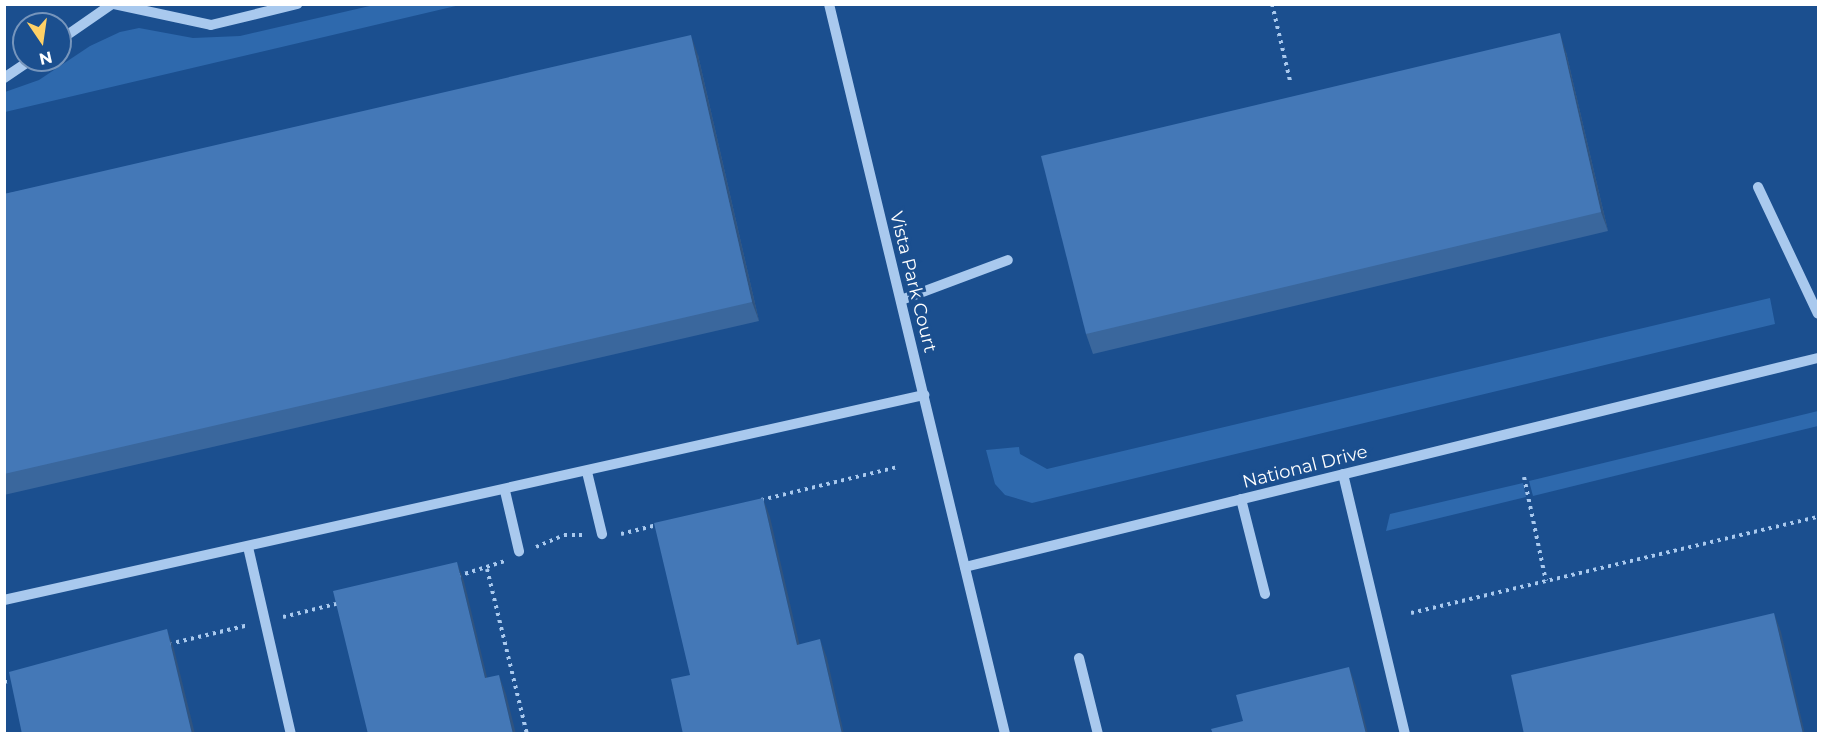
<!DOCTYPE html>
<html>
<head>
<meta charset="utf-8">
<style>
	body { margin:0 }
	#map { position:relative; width:1823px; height:738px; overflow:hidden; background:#1b4f8f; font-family:Montserrat,sans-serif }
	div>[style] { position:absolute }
	.green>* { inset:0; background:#2e69ad }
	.path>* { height:4px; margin-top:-2px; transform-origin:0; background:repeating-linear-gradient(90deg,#a9c9ee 0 3px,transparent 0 7.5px) }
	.minor>* { height:10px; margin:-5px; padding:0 5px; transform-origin:5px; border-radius:5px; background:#a9c9ee }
	.wall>* { inset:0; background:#3a679d }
	.shaded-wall>* { inset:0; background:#305480 }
	.building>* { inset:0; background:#4478b7 }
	span { translate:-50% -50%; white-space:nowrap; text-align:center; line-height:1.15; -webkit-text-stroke:6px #1b4f8f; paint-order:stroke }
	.street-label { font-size:18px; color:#fff }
	.frame { position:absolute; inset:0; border:6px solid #fff; pointer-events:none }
	.north { position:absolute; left:12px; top:12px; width:60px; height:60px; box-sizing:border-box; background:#1b4f8f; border:2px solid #7695bc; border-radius:50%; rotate:167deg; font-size:16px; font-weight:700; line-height:24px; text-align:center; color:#fff }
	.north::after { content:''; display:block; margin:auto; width:21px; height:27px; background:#ffd166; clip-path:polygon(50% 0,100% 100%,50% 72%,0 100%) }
</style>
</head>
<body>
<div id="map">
	<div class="green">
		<i style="clip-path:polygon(374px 5px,460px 5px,5px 112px,5px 92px,39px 80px,90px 46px,120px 32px,139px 28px,193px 38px,240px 36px)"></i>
		<i style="clip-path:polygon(1770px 298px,1775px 324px,1032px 503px,1005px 495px,995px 484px,986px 450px,1019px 447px,1020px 454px,1047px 469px)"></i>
		<i style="clip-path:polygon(1818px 411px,1818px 426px,1533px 496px,1529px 481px)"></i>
		<i style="clip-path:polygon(1523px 483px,1526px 497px,1386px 531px,1390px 514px)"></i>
	</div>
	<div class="path">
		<i style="left:1272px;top:4px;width:79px;rotate:76.8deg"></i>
		<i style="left:1524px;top:477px;width:106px;rotate:78.1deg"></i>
		<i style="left:761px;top:500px;width:140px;rotate:-13.6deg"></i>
		<i style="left:621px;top:534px;width:37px;rotate:-14deg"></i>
		<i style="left:536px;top:547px;width:30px;rotate:-23deg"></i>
		<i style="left:564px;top:535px;width:19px"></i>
		<i style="left:487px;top:569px;width:170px;rotate:76.4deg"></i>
		<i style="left:458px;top:576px;width:49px;rotate:-17.7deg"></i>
		<i style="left:1411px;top:613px;width:418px;rotate:-13.3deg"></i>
		<i style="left:283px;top:617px;width:59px;rotate:-13.8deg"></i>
		<i style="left:169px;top:644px;width:82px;rotate:-13.4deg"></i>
		<i style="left:4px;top:682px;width:11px;rotate:-15deg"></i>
	</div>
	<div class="minor">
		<i style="left:114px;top:4px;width:99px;rotate:12.2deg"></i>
		<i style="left:211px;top:25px;width:89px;rotate:-13.7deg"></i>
		<i style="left:829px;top:4px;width:751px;rotate:76.44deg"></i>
		<i style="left:60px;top:40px;width:63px;rotate:-34.7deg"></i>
		<i style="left:4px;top:78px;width:32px;rotate:-34deg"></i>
		<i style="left:1758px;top:187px;width:140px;rotate:64.7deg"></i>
		<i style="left:901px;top:300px;width:114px;rotate:-20.5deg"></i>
		<i style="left:587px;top:472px;width:64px;rotate:76.4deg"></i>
		<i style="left:1343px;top:474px;width:267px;rotate:76.6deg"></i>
		<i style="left:505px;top:491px;width:62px;rotate:76.9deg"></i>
		<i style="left:1241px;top:499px;width:98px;rotate:75.8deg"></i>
		<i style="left:248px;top:547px;width:192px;rotate:77.1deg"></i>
		<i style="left:965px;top:567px;width:878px;rotate:-13.77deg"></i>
		<i style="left:4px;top:600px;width:943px;rotate:-12.56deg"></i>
		<i style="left:1079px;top:658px;width:78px;rotate:76deg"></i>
	</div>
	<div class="wall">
		<i style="clip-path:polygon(1566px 52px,1608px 231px,1093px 354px,1086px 334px)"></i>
		<i style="clip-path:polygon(698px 55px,759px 321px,4px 495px,4px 194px)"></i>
	</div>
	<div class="shaded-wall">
		<i style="clip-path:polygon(1560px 33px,1566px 52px,1608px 231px,1601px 212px)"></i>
		<i style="clip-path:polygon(691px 35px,698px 55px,759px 321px,752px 302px)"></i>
		<i style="clip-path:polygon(763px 498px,770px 517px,804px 664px,797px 645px)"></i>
		<i style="clip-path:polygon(457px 562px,464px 581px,492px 698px,485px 678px)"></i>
		<i style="clip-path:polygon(1774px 613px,1781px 632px,1805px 734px,1803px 734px)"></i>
		<i style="clip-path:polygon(167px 629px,174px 649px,195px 734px,192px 734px)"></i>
		<i style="clip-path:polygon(820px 639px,827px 658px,844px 734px,842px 734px)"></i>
		<i style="clip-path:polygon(1349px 667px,1356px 686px,1368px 734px,1366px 734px)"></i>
		<i style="clip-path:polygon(499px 675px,506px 694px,516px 734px,513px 734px)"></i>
	</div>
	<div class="building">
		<i style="clip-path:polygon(1560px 33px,1601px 212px,1086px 334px,1041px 156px)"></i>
		<i style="clip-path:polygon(691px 35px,752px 302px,4px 474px,4px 194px)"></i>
		<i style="clip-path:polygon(763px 498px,797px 645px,820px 639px,842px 734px,683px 734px,671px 679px,690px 675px,654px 523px)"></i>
		<i style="clip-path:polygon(457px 562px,485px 678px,499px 675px,513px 734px,368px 734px,333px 591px)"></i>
		<i style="clip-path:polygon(1774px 613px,1803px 734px,1524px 734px,1511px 675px)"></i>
		<i style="clip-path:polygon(167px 629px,192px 734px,22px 734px,9px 672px)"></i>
		<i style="clip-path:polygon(1349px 667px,1366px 734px,1213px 734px,1211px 729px,1243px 721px,1236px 695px)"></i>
	</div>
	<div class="street-label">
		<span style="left:913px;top:282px;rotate:76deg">Vista Park Court</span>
		<span style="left:1305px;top:467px;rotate:-14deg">National Drive</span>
	</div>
	<div class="frame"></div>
	<div class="north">N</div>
</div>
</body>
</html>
